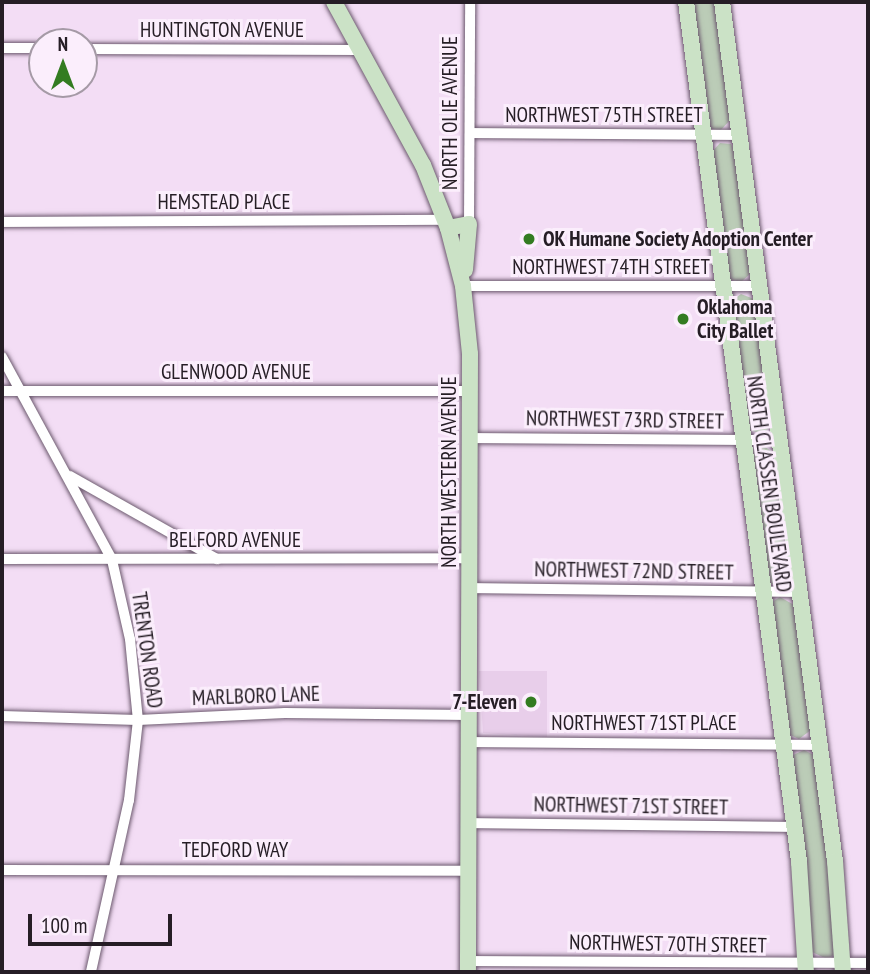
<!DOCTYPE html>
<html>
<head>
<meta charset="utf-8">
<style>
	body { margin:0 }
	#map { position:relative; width:870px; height:974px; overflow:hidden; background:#f3ddf5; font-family:"PT Sans Narrow",sans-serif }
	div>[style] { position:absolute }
	.built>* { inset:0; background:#e8ceea }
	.green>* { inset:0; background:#bbccb7 }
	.roads { filter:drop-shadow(0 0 2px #6c596e) drop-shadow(0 0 2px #6c596e) }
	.street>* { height:10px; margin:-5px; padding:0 5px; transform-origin:5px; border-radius:5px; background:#fff }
	.secondary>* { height:16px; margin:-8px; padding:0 8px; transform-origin:8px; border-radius:8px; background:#cbe2c6 }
	.dots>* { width:19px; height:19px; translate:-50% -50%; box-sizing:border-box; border:4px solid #fbeefc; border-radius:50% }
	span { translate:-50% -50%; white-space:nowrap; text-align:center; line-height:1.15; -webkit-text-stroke:6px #fbeefc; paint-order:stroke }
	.street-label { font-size:21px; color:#251d25 }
	.poi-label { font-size:21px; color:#251d25; font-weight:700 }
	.left { translate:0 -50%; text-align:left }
	.right { translate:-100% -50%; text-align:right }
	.frame { position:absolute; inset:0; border:4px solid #251d25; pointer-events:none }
	.north { position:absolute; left:28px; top:28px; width:70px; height:70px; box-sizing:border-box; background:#fbeefc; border:2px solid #a59aa6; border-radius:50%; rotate:0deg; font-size:19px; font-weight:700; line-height:28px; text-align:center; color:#251d25 }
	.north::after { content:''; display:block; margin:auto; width:24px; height:32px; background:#337c21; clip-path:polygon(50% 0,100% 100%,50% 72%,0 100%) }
	.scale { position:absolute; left:28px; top:914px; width:144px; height:32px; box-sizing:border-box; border:4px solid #251d25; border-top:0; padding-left:9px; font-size:21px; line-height:24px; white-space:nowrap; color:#251d25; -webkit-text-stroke:5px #fbeefc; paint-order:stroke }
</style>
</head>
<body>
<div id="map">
	<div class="built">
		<i style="clip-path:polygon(479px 671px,547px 671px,547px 737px,483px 733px)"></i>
	</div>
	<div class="green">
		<i style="clip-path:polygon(692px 2px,718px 2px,731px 119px,720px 131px,710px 128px)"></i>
		<i style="clip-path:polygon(720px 143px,731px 144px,734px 150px,750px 274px,741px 282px,729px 279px,710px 154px)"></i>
		<i style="clip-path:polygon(741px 294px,754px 299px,770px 427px,763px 434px,749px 430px,731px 301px)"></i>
		<i style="clip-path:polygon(762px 445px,776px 454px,791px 576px,778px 586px,769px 583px,752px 450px)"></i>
		<i style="clip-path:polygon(780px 597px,796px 606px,811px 730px,799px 739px,788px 734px,772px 602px)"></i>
		<i style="clip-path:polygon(804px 750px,814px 755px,832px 879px,835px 954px,827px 959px,812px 952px,793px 755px)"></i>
	</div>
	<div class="roads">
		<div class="street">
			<i style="left:2px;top:48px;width:40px"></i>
			<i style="left:84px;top:49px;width:276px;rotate:0.2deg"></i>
			<i style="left:470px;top:133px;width:268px;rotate:0.4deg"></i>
			<i style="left:2px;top:222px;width:443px;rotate:-0.3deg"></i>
			<i style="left:469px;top:224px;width:222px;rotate:-89.7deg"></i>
			<i style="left:463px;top:286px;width:295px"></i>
			<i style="left:2px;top:357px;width:231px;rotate:61.5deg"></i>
			<i style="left:112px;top:560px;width:81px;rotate:77.2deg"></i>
			<i style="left:130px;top:639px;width:81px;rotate:84.4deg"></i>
			<i style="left:138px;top:720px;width:81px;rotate:96.4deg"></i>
			<i style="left:129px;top:800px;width:176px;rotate:102.5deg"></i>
			<i style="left:2px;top:391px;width:468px"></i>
			<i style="left:470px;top:438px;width:309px;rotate:0.4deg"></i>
			<i style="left:70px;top:476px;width:169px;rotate:29.5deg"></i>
			<i style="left:2px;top:559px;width:467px;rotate:-0.1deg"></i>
			<i style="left:469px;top:588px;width:330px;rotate:0.7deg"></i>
			<i style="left:2px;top:716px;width:136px;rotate:1.7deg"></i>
			<i style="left:138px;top:720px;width:147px;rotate:-2.7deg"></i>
			<i style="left:285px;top:713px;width:184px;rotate:0.6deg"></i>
			<i style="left:469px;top:742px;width:350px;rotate:0.5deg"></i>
			<i style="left:468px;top:823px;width:326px;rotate:0.7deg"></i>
			<i style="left:2px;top:870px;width:466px;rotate:0.1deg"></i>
			<i style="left:468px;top:961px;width:400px;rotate:0.3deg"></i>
		</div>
		<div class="secondary">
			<i style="left:334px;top:2px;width:186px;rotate:61.4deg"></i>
			<i style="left:423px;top:165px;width:68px;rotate:68.4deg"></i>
			<i style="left:448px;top:228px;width:60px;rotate:75.5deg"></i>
			<i style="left:463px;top:286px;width:68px;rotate:84.1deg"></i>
			<i style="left:470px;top:354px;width:618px;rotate:90.19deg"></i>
			<i style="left:686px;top:2px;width:867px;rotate:82.51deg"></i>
			<i style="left:799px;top:862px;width:110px;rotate:86.4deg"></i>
			<i style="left:722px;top:2px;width:866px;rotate:82.51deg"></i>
			<i style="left:835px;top:861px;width:111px;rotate:85.9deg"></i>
			<i style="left:448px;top:228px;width:21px;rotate:-11deg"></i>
			<i style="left:469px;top:224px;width:46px;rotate:95deg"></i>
		</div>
	</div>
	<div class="dots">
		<i style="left:529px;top:239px;background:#337c21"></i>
		<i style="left:683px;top:319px;background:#337c21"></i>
		<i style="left:531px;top:702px;background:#337c21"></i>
	</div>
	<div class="street-label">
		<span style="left:222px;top:30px">HUNTINGTON AVENUE</span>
		<span style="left:450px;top:113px;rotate:-90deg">NORTH OLIE AVENUE</span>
		<span style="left:604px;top:115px">NORTHWEST 75TH STREET</span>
		<span style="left:224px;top:202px">HEMSTEAD PLACE</span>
		<span style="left:611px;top:267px">NORTHWEST 74TH STREET</span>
		<span style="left:236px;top:372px">GLENWOOD AVENUE</span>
		<span style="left:625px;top:420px;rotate:1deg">NORTHWEST 73RD STREET</span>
		<span style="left:449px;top:472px;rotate:-90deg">NORTH WESTERN AVENUE</span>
		<span style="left:769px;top:484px;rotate:82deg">NORTH CLASSEN BOULEVARD</span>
		<span style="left:235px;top:540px">BELFORD AVENUE</span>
		<span style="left:634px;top:571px;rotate:1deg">NORTHWEST 72ND STREET</span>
		<span style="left:147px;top:650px;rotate:82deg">TRENTON ROAD</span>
		<span style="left:256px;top:696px;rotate:-2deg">MARLBORO LANE</span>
		<span style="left:644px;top:723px">NORTHWEST 71ST PLACE</span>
		<span style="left:631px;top:806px;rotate:1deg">NORTHWEST 71ST STREET</span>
		<span style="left:235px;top:850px">TEDFORD WAY</span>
		<span style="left:668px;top:944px;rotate:1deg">NORTHWEST 70TH STREET</span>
	</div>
	<div class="poi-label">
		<span class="left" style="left:543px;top:239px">OK Humane Society Adoption Center</span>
		<span class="left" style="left:697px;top:319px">Oklahoma<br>City Ballet</span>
		<span class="right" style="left:517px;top:702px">7-Eleven</span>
	</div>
	<div class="frame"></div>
	<div class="north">N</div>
	<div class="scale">100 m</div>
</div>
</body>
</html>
